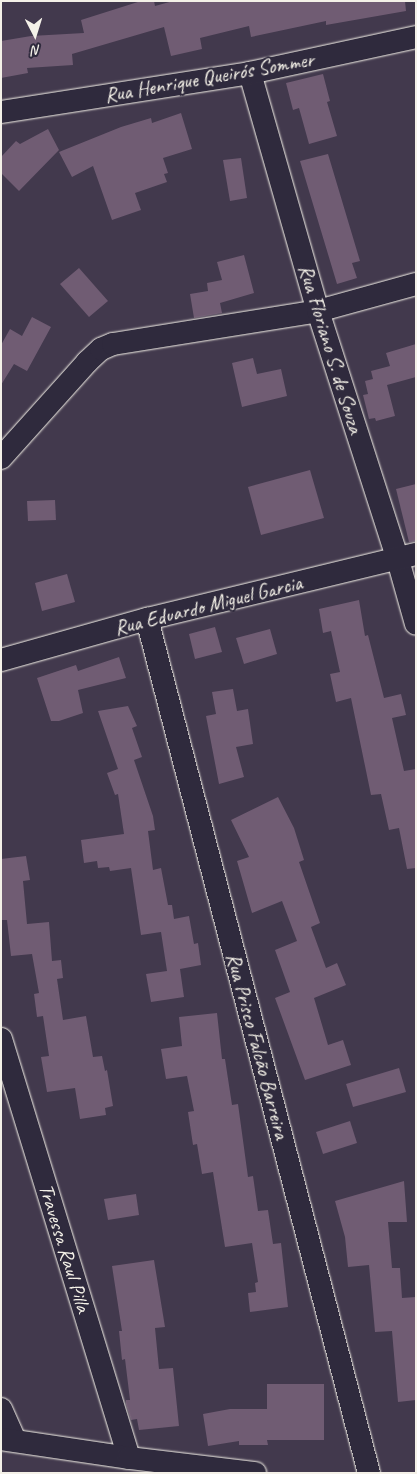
<!DOCTYPE html>
<html>
<head>
<meta charset="utf-8">
<style>
	body { margin:0 }
	#map { position:relative; width:417px; height:1474px; overflow:hidden; background:#42394d; font-family:Caveat,sans-serif }
	div>[style] { position:absolute }
	.building>* { inset:0; background:#705c73 }
	.roads { filter:drop-shadow(0 0 1px #f4f1e8) drop-shadow(0 0 1px #f4f1e8) }
	.minor>* { height:22px; margin:-11px; padding:0 11px; transform-origin:11px; border-radius:11px; background:#2f2a3d }
	span { translate:-50% -50%; white-space:nowrap; text-align:center; line-height:1.15; -webkit-text-stroke:4px #2f2a3d; paint-order:stroke }
	.street-label { font-size:21px; color:#f4f1e8 }
	.frame { position:absolute; inset:0; border:2px solid #f4f1e8; pointer-events:none }
	.north { position:absolute; left:10px; top:10px; width:50px; height:50px; -webkit-text-stroke:4px #2f2a3d; paint-order:stroke; rotate:175deg; font-size:14px; font-weight:700; line-height:20px; text-align:center; color:#f4f1e8 }
	.north::after { content:''; display:block; margin:auto; width:18px; height:22px; background:#f4f1e8; clip-path:polygon(50% 0,100% 100%,50% 72%,0 100%) }
</style>
</head>
<body>
<div id="map">
	<div class="building">
		<i style="clip-path:polygon(141px 1px,154px 1px,155px 6px,173px 1px,405px 1px,406px 11px,326px 25px,326px 21px,251px 37px,249px 26px,200px 38px,202px 49px,171px 56px,164px 27px,72px 54px,73px 65px,27px 68px,28px 73px,1px 78px,1px 41px,31px 36px,84px 33px,81px 20px)"></i>
		<i style="clip-path:polygon(323px 74px,330px 101px,327px 102px,337px 136px,309px 144px,299px 108px,293px 110px,286px 83px)"></i>
		<i style="clip-path:polygon(181px 113px,192px 149px,163px 158px,168px 173px,164px 174px,167px 182px,135px 193px,141px 210px,112px 220px,93px 166px,72px 177px,59px 152px,121px 127px,151px 118px,152px 123px)"></i>
		<i style="clip-path:polygon(48px 129px,59px 150px,19px 191px,1px 173px,1px 157px,16px 141px,20px 144px)"></i>
		<i style="clip-path:polygon(328px 154px,360px 261px,352px 263px,357px 278px,337px 284px,300px 161px)"></i>
		<i style="clip-path:polygon(241px 158px,247px 198px,230px 201px,223px 160px)"></i>
		<i style="clip-path:polygon(244px 255px,254px 293px,220px 303px,222px 313px,194px 318px,190px 294px,208px 291px,207px 283px,222px 280px,217px 262px)"></i>
		<i style="clip-path:polygon(79px 268px,108px 301px,89px 317px,60px 284px)"></i>
		<i style="clip-path:polygon(32px 317px,51px 327px,27px 371px,14px 364px,1px 385px,1px 345px,10px 329px,22px 336px)"></i>
		<i style="clip-path:polygon(416px 344px,416px 377px,387px 385px,395px 416px,376px 421px,375px 418px,369px 419px,363px 395px,368px 394px,365px 381px,373px 379px,371px 371px,390px 366px,386px 353px)"></i>
		<i style="clip-path:polygon(253px 358px,257px 374px,281px 369px,287px 396px,242px 407px,232px 363px)"></i>
		<i style="clip-path:polygon(310px 470px,324px 518px,261px 535px,248px 487px)"></i>
		<i style="clip-path:polygon(416px 484px,416px 541px,409px 542px,396px 489px)"></i>
		<i style="clip-path:polygon(55px 500px,56px 520px,28px 521px,27px 501px)"></i>
		<i style="clip-path:polygon(67px 574px,75px 602px,42px 611px,35px 583px)"></i>
		<i style="clip-path:polygon(359px 600px,365px 636px,368px 635px,384px 698px,401px 694px,406px 715px,392px 718px,404px 771px,416px 769px,416px 868px,407px 869px,399px 828px,389px 830px,381px 794px,371px 795px,351px 698px,336px 702px,330px 674px,340px 672px,331px 631px,323px 633px,319px 609px)"></i>
		<i style="clip-path:polygon(215px 627px,222px 652px,195px 659px,189px 634px)"></i>
		<i style="clip-path:polygon(270px 629px,277px 654px,244px 664px,236px 638px)"></i>
		<i style="clip-path:polygon(119px 657px,126px 678px,78px 690px,83px 713px,59px 721px,51px 721px,37px 678px,76px 665px,78px 671px)"></i>
		<i style="clip-path:polygon(233px 689px,237px 711px,248px 709px,253px 744px,236px 747px,244px 777px,219px 784px,206px 716px,216px 714px,212px 692px)"></i>
		<i style="clip-path:polygon(128px 706px,137px 726px,132px 728px,142px 757px,134px 760px,153px 816px,155px 830px,148px 831px,153px 870px,161px 868px,168px 905px,172px 905px,174px 919px,189px 916px,194px 944px,198px 943px,201px 965px,180px 969px,184px 997px,151px 1002px,146px 974px,167px 971px,161px 932px,141px 935px,131px 868px,110px 871px,109px 867px,98px 868px,97px 861px,84px 863px,81px 840px,124px 834px,118px 794px,115px 795px,107px 773px,118px 769px,98px 711px)"></i>
		<i style="clip-path:polygon(278px 797px,294px 828px,304px 860px,299px 862px,320px 923px,311px 927px,326px 968px,337px 963px,346px 985px,314px 998px,328px 1045px,343px 1040px,351px 1065px,305px 1080px,275px 998px,290px 992px,275px 950px,297px 941px,282px 901px,252px 913px,237px 861px,249px 857px,231px 820px)"></i>
		<i style="clip-path:polygon(26px 856px,30px 880px,23px 881px,27px 924px,49px 922px,52px 961px,61px 960px,63px 978px,57px 979px,63px 1020px,86px 1016px,93px 1057px,102px 1056px,105px 1071px,107px 1070px,113px 1106px,105px 1108px,106px 1115px,80px 1119px,75px 1088px,47px 1092px,41px 1057px,49px 1056px,43px 1016px,37px 1017px,34px 994px,39px 993px,32px 954px,11px 956px,7px 920px,1px 920px,1px 859px)"></i>
		<i style="clip-path:polygon(217px 1013px,222px 1059px,225px 1059px,232px 1105px,238px 1104px,248px 1177px,253px 1176px,258px 1211px,268px 1210px,273px 1244px,281px 1243px,288px 1307px,250px 1312px,248px 1293px,256px 1292px,255px 1283px,258px 1282px,252px 1243px,225px 1247px,213px 1172px,202px 1174px,197px 1144px,193px 1145px,188px 1112px,194px 1111px,187px 1076px,166px 1079px,161px 1049px,182px 1046px,179px 1017px)"></i>
		<i style="clip-path:polygon(399px 1068px,406px 1092px,353px 1107px,346px 1084px)"></i>
		<i style="clip-path:polygon(350px 1121px,357px 1143px,323px 1154px,316px 1132px)"></i>
		<i style="clip-path:polygon(404px 1181px,407px 1222px,388px 1222px,392px 1268px,400px 1268px,402px 1298px,416px 1297px,416px 1400px,398px 1402px,392px 1331px,375px 1332px,369px 1265px,348px 1267px,345px 1237px,335px 1201px)"></i>
		<i style="clip-path:polygon(136px 1194px,139px 1215px,108px 1220px,104px 1199px)"></i>
		<i style="clip-path:polygon(154px 1260px,165px 1327px,155px 1328px,159px 1369px,173px 1368px,179px 1426px,139px 1430px,137px 1419px,131px 1420px,126px 1404px,126px 1400px,130px 1400px,125px 1359px,122px 1360px,119px 1331px,122px 1331px,112px 1266px)"></i>
		<i style="clip-path:polygon(267px 1384px,324px 1384px,324px 1440px,267px 1440px,268px 1445px,239px 1445px,239px 1441px,208px 1446px,203px 1414px,230px 1409px,267px 1409px)"></i>
	</div>
	<div class="roads">
		<div class="minor">
			<i style="left:250px;top:73px;width:248px;rotate:74.1deg"></i>
			<i style="left:318px;top:311px;width:262px;rotate:72.2deg"></i>
			<i style="left:398px;top:560px;width:66px;rotate:74.3deg"></i>
			<i style="left:1px;top:112px;width:252px;rotate:-8.9deg"></i>
			<i style="left:250px;top:73px;width:170px;rotate:-12.2deg"></i>
			<i style="left:1px;top:458px;width:129px;rotate:-48.1deg"></i>
			<i style="left:87px;top:362px;width:19px;rotate:-43deg"></i>
			<i style="left:101px;top:349px;width:13px;rotate:-23deg"></i>
			<i style="left:113px;top:344px;width:208px;rotate:-9.1deg"></i>
			<i style="left:318px;top:311px;width:102px;rotate:-15.4deg"></i>
			<i style="left:147px;top:619px;width:882px;rotate:75.43deg"></i>
			<i style="left:1px;top:660px;width:152px;rotate:-15.7deg"></i>
			<i style="left:147px;top:619px;width:277px;rotate:-13.6deg"></i>
			<i style="left:1px;top:1039px;width:438px;rotate:73deg"></i>
			<i style="left:1px;top:1409px;width:34px;rotate:66deg"></i>
			<i style="left:1px;top:1439px;width:129px;rotate:8.4deg"></i>
			<i style="left:129px;top:1458px;width:127px;rotate:6.8deg"></i>
		</div>
	</div>
	<div class="street-label">
		<span style="left:209px;top:77px;rotate:-10deg">Rua Henrique Queirós Sommer</span>
		<span style="left:331px;top:349px;rotate:73deg">Rua Floriano S. de Souza</span>
		<span style="left:208px;top:605px;rotate:-14deg">Rua Eduardo Miguel Garcia</span>
		<span style="left:258px;top:1046px;rotate:75deg">Rua Prisco Falcão Barreira</span>
		<span style="left:65px;top:1248px;rotate:73deg">Travessa Raul Pilla</span>
	</div>
	<div class="frame"></div>
	<div class="north">N</div>
</div>
</body>
</html>
